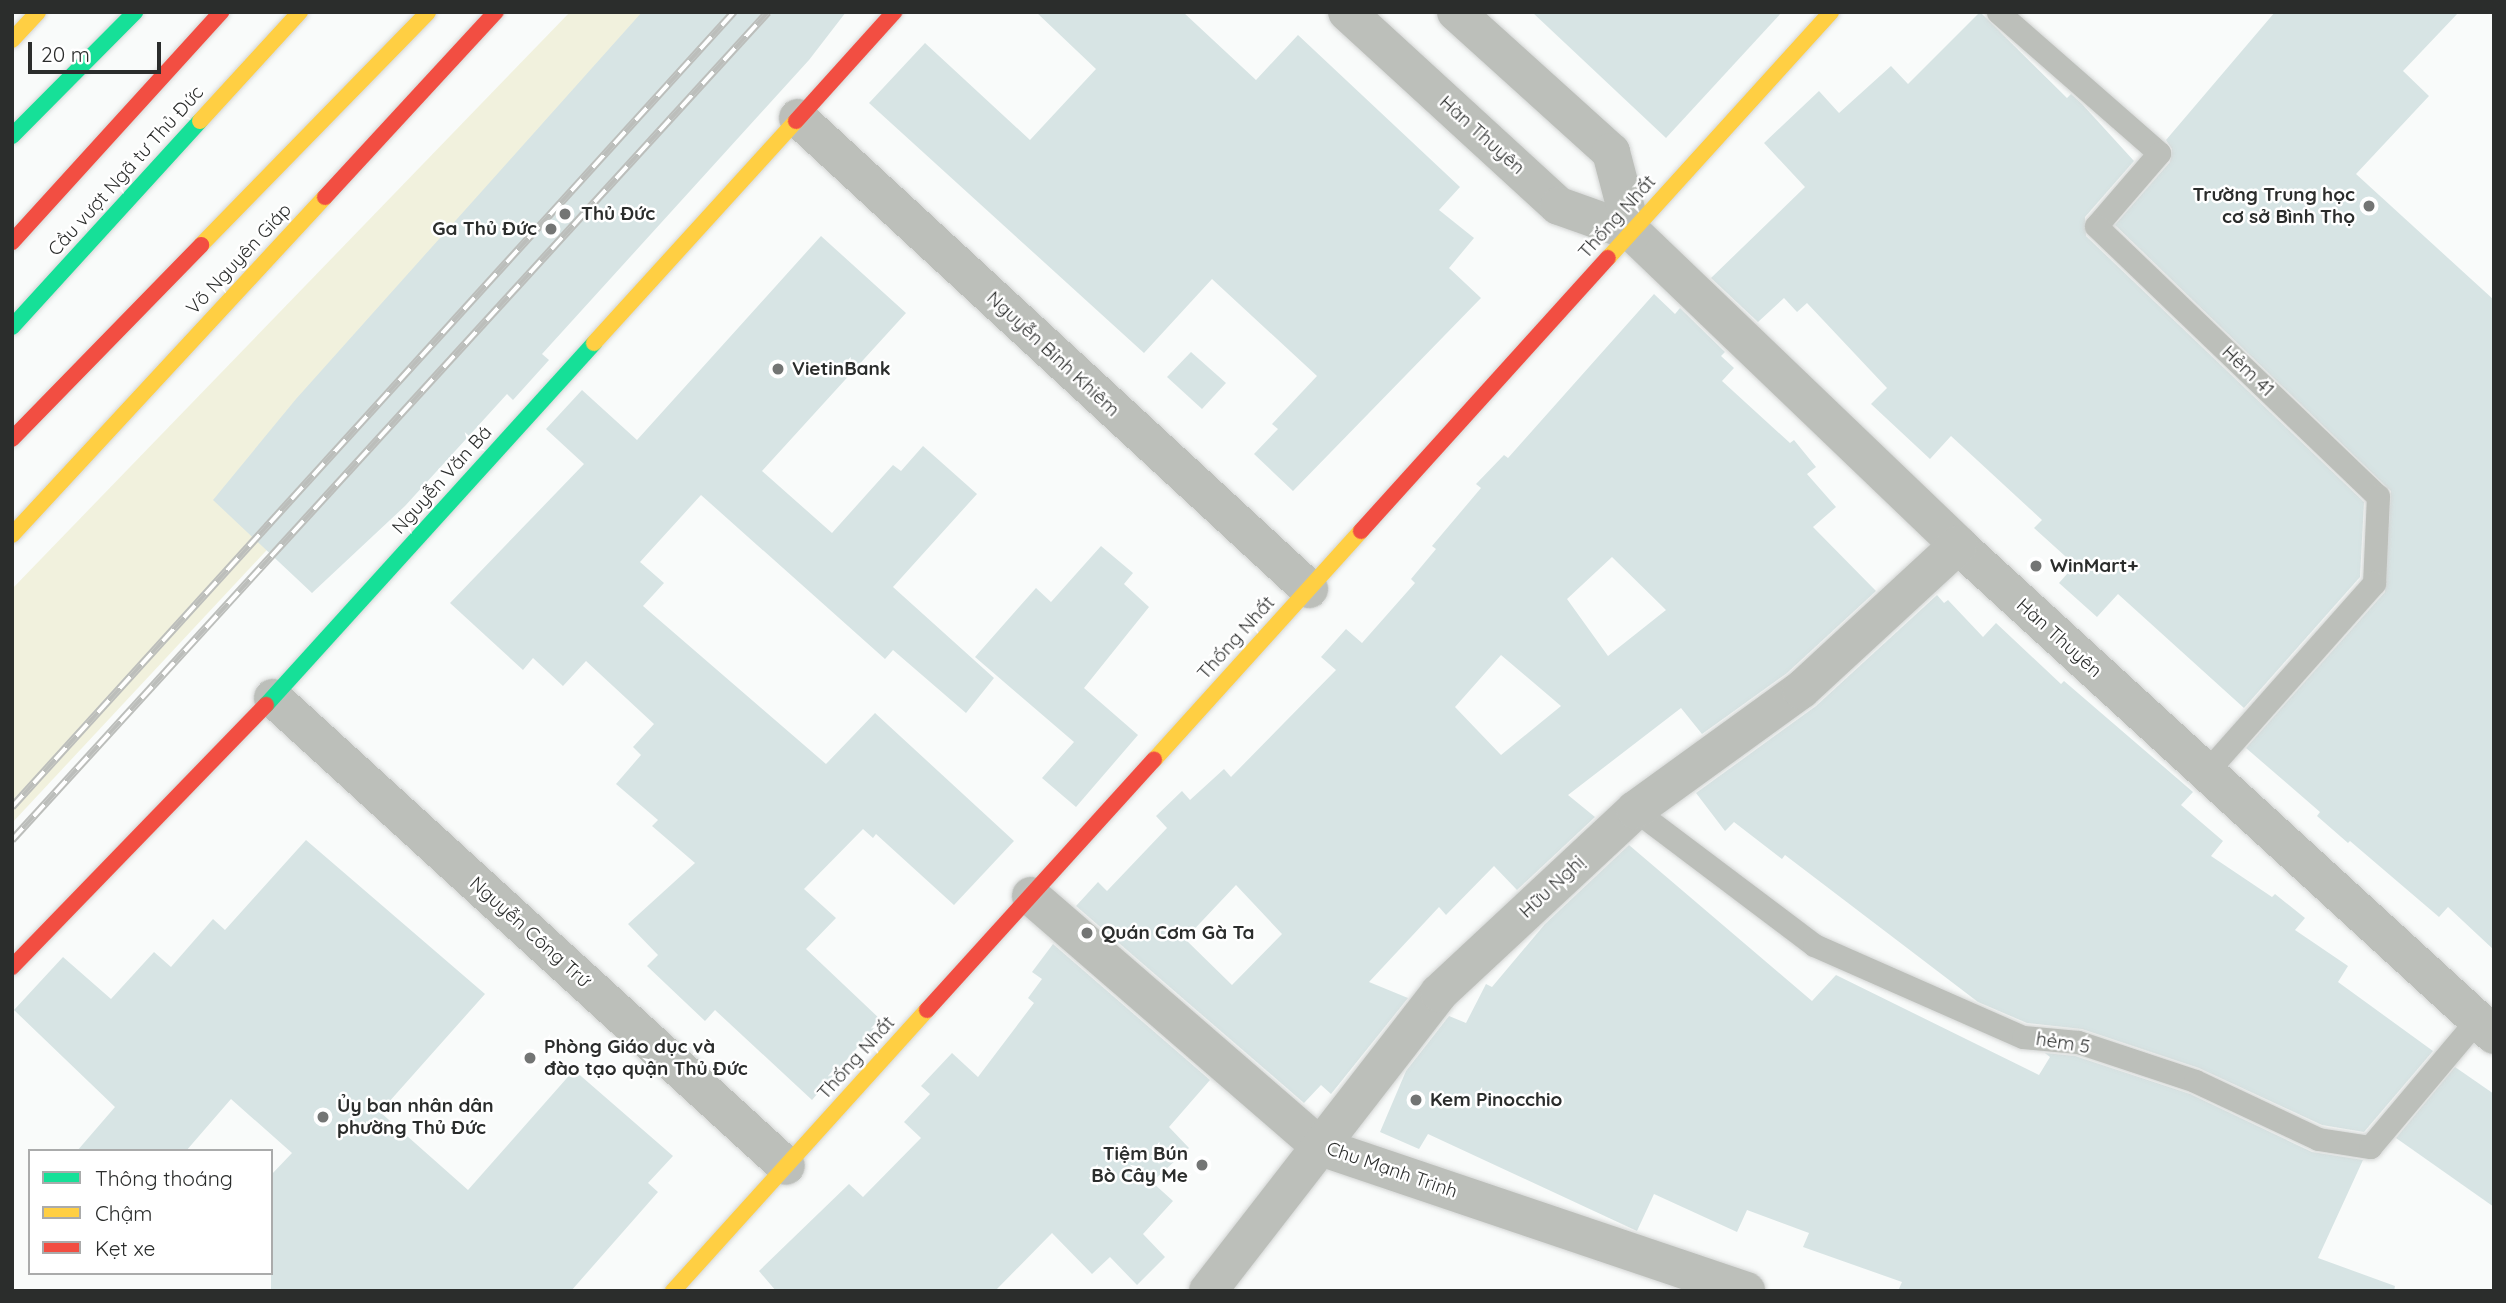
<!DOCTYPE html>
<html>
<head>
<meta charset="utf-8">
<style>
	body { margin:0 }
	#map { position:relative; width:2506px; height:1303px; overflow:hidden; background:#f9fbfa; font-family:Quicksand,sans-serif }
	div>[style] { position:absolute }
	.green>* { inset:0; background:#f1f1dd }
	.building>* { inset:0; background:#d7e4e4 }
	.roads { filter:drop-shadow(0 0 2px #d4d6d5) drop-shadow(0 0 2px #d4d6d5) }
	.lane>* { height:23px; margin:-11.5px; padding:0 11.5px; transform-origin:11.5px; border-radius:11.5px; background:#bcbfba }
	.street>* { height:38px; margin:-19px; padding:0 19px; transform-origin:19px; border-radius:19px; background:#bcbfba }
	.fast>* { height:16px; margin:-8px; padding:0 8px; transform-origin:8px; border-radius:8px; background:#16e098 }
	.slow>* { height:16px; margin:-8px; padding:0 8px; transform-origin:8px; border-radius:8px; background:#ffcf43 }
	.jam>* { height:16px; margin:-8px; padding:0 8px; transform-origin:8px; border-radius:8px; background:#f24e42 }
	.rail>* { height:8px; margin-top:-4px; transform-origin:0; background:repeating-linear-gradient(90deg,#fff 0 16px,#bcbebb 0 32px); box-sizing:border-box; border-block:2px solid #bcbebb }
	.dots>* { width:19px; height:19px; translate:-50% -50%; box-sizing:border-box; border:4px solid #fff; border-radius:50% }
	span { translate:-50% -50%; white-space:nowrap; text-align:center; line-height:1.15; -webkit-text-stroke:5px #fff; paint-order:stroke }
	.street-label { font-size:19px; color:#2b2d2c }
	.poi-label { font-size:19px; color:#2b2d2c; font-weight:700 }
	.right { translate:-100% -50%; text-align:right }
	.left { translate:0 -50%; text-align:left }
	.frame { position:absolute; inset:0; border:14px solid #2b2d2c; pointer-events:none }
	.legend { position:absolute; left:28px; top:1149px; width:245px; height:126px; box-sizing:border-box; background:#fff; border:2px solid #aaabab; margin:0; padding:9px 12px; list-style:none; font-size:21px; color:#2b2d2c }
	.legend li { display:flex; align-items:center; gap:14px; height:35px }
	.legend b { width:35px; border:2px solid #aaabab }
	.scale { position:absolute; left:28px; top:42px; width:133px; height:32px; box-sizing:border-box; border:4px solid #2b2d2c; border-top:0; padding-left:9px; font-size:21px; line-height:24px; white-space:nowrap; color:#2b2d2c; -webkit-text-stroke:5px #fff; paint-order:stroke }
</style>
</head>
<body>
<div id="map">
	<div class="green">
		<i style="clip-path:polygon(570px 12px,769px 12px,12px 823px,12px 589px)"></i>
	</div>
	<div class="building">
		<i style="clip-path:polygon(642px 12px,846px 12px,809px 60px,542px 354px,549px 360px,513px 400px,507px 394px,405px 506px,312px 593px,213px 500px,296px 399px)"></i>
		<i style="clip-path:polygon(1036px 12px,1183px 12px,1256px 80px,1298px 35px,1460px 187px,1439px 210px,1474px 238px,1449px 268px,1481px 298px,1293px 491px,1254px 454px,1278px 429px,1272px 424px,1317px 376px,1212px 279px,1144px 353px,869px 103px,925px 43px,1030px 140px,1096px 69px)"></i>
		<i style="clip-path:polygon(1532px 12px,1782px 12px,1666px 138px)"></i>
		<i style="clip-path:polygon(1980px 12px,2067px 98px,2071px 94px,2082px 104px,2134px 161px,2085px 217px,2086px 236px,2364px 502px,2360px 577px,2244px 708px,2118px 594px,2097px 617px,2059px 583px,2075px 565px,2034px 528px,2042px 520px,1951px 436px,1930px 459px,1871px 404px,1887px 388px,1807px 303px,1797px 312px,1784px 298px,1758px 322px,1711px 278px,1805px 187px,1764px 143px,1819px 91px,1839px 113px,1891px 66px,1908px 84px)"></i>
		<i style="clip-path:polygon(2275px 12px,2459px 12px,2403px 71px,2429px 96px,2356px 174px,2494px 300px,2494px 950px,2448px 907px,2439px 917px,2350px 841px,2348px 843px,2317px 816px,2320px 812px,2246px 748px,2385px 592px,2391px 491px,2115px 225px,2170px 162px,2172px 149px,2166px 140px)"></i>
		<i style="clip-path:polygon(821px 236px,906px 313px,762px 471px,832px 533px,893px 465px,901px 471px,923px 446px,977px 494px,893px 587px,994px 678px,966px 713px,893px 650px,885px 659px,701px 495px,640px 562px,664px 583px,643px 606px,826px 764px,875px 713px,1014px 841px,954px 905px,876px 834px,873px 838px,863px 829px,804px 889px,836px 918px,806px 949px,881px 1020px,812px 1100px,715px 1010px,705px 1021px,647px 966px,658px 955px,628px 924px,695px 863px,652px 826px,658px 820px,616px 784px,641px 755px,633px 747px,654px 724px,586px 661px,563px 686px,533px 658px,523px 670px,450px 603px,584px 464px,546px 429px,582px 390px,637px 440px)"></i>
		<i style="clip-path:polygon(evenodd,1654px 294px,1675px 314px,1680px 308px,1725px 352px,1721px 356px,1734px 368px,1722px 381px,1790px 443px,1794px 440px,1816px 467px,1807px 474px,1836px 507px,1813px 527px,1876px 591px,1787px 673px,1702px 734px,1681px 708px,1568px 795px,1595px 817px,1517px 890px,1494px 866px,1446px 915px,1439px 907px,1369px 982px,1408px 998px,1331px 1094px,1321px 1085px,1304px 1103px,1076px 906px,1098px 882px,1107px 891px,1167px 828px,1156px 816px,1182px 791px,1190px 800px,1224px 769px,1231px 777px,1336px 670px,1321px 657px,1346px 629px,1362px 643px,1415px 583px,1411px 579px,1436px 549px,1432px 546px,1481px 488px,1476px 484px,1504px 455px,1508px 458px,1654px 294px,1612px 557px,1666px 610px,1608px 656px,1567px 599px,1612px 557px,1654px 294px,1501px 655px,1561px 706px,1501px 755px,1455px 707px,1501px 655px,1654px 294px,1236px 885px,1282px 934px,1232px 985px,1185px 939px,1236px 885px)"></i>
		<i style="clip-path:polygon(1191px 352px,1226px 383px,1202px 409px,1167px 377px)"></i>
		<i style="clip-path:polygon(1101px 546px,1133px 573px,1124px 584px,1149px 607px,1084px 688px,1138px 735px,1076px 807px,1042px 778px,1074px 742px,975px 657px,1036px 588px,1051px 602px)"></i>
		<i style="clip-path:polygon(1937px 595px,1944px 603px,1948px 600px,1983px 637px,1996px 623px,2061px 684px,2064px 681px,2193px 792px,2181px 805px,2223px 841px,2211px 856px,2272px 897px,2275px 894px,2305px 918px,2295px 930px,2348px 966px,2338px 982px,2433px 1051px,2364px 1132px,2322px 1125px,2199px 1068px,2082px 1029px,2027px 1023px,1978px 1002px,1785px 855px,1782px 859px,1734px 822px,1725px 831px,1696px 793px,1816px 706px)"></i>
		<i style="clip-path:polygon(306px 840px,485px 994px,380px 1112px,468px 1190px,574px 1070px,673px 1156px,648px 1183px,658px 1192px,571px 1291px,271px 1291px,271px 1175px,292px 1153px,231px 1099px,186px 1151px,77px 1151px,115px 1107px,14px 1010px,63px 957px,111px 999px,154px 952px,171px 967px,213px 919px,225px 930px)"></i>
		<i style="clip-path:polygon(1629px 845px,1812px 1001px,1836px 975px,2039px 1075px,2050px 1057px,2045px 1053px,2075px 1056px,2190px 1094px,2312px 1152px,2363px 1160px,2318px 1258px,2395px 1286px,2394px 1291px,1898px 1291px,1902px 1282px,1803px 1247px,1809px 1233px,1747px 1210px,1737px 1232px,1654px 1194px,1637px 1231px,1428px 1134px,1419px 1149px,1380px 1132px,1406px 1071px,1449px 1016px,1466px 1023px,1486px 984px,1492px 987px,1545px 924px)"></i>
		<i style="clip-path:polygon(1053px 944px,1210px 1080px,1169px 1127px,1189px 1148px,1152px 1182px,1173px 1201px,1143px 1234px,1165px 1257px,1137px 1285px,1110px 1257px,1092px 1274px,1052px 1233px,995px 1291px,776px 1291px,759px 1271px,849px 1184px,863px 1197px,921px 1138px,904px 1122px,930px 1094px,921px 1086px,952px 1053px,978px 1077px,1034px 1003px,1028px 998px,1042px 979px,1032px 972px)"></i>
		<i style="clip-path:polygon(2455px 1067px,2494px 1094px,2494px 1207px,2396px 1138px)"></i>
	</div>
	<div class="roads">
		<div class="lane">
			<i style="left:1998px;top:12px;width:214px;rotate:41.2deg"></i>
			<i style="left:2159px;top:153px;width:96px;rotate:130.8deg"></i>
			<i style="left:2096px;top:226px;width:390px;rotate:43.8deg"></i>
			<i style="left:2378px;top:496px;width:87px;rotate:92.6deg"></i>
			<i style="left:2374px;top:583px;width:253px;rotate:131.6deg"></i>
			<i style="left:1635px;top:810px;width:224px;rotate:37deg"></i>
			<i style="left:1814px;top:945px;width:228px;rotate:23.8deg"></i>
			<i style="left:2023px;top:1037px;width:55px;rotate:5.2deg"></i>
			<i style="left:2078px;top:1042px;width:123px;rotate:18.4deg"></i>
			<i style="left:2195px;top:1081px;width:136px;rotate:25.2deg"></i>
			<i style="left:2318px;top:1139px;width:53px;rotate:8.7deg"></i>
			<i style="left:2370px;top:1147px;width:166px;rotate:-49.9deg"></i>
		</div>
		<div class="street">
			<i style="left:1347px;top:12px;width:287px;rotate:42.5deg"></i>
			<i style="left:1559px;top:206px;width:77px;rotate:19.6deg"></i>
			<i style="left:1632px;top:232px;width:452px;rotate:43.8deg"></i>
			<i style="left:1958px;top:545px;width:726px;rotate:42.43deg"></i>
			<i style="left:1456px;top:12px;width:209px;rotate:42.1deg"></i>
			<i style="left:1611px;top:152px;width:83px;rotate:75.3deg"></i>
			<i style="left:798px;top:118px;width:695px;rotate:42.67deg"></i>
			<i style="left:273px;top:698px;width:694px;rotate:42.37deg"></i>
			<i style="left:1031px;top:896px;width:384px;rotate:40.9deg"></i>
			<i style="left:1321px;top:1147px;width:449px;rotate:18.7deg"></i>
			<i style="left:1208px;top:1291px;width:377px;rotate:-52.2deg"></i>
			<i style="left:1439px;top:993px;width:268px;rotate:-43deg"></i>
			<i style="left:1635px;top:810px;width:205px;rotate:-35.9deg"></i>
			<i style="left:1801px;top:690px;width:214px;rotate:-42.7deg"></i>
		</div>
		<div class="fast">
			<i style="left:12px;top:136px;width:175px;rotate:-45.2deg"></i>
			<i style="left:12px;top:327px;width:279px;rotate:-47.6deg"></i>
			<i style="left:266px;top:705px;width:488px;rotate:-47.8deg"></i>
		</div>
		<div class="slow">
			<i style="left:12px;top:40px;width:38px;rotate:-47deg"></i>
			<i style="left:200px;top:121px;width:148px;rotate:-47.5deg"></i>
			<i style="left:201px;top:245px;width:325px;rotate:-45.7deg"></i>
			<i style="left:1608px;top:258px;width:332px;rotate:-47.8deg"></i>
			<i style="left:594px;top:343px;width:300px;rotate:-47.7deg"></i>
			<i style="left:12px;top:535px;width:461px;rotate:-47.2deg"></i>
			<i style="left:1154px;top:760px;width:309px;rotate:-47.9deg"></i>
			<i style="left:673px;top:1291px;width:379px;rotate:-47.9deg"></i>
		</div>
		<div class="jam">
			<i style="left:796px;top:121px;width:147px;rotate:-48deg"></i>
			<i style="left:325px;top:197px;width:252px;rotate:-47.3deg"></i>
			<i style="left:12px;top:242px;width:311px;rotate:-47.7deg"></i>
			<i style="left:12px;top:439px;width:271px;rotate:-45.7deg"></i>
			<i style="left:1361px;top:531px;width:368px;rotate:-47.9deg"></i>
			<i style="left:12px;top:967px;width:365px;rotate:-45.9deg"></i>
			<i style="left:927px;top:1010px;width:338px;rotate:-47.8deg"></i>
		</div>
	</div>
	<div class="rail">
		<i style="left:12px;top:807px;width:1074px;rotate:-47.76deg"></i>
		<i style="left:12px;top:840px;width:1121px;rotate:-47.6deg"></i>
	</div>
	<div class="dots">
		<i style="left:2369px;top:206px;background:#737574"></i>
		<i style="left:565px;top:214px;background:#737574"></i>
		<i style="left:551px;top:229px;background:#737574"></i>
		<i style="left:778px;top:369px;background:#737574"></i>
		<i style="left:2036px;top:566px;background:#737574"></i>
		<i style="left:1087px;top:933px;background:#737574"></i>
		<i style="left:530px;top:1058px;background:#737574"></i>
		<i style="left:1416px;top:1100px;background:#737574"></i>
		<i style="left:323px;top:1117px;background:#737574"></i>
		<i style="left:1202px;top:1165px;background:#737574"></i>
	</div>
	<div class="street-label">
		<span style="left:1482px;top:135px;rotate:42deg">Hàn Thuyên</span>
		<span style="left:126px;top:171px;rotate:-48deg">Cầu vượt Ngã tư Thủ Đức</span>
		<span style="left:1617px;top:217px;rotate:-48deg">Thống Nhất</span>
		<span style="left:239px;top:259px;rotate:-47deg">Võ Nguyên Giáp</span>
		<span style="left:1053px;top:354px;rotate:43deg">Nguyễn Bỉnh Khiêm</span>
		<span style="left:2248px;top:371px;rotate:44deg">Hẻm 41</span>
		<span style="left:442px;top:480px;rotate:-48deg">Nguyễn Văn Bá</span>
		<span style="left:1236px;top:638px;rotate:-48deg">Thống Nhất</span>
		<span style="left:2059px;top:638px;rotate:42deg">Hàn Thuyên</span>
		<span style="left:1552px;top:887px;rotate:-43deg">Hữu Nghị</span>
		<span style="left:530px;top:932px;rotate:42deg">Nguyễn Công Trứ</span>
		<span style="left:2063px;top:1043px;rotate:9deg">hẻm 5</span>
		<span style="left:856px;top:1058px;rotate:-48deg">Thống Nhất</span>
		<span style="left:1392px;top:1170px;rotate:19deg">Chu Mạnh Trinh</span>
	</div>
	<div class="poi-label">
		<span class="right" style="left:2355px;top:206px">Trường Trung học<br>cơ sở Bình Thọ</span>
		<span class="left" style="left:581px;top:214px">Thủ Đức</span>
		<span class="right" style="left:537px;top:229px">Ga Thủ Đức</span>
		<span class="left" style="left:792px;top:369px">VietinBank</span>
		<span class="left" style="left:2050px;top:566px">WinMart+</span>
		<span class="left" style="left:1101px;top:933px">Quán Cơm Gà Ta</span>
		<span class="left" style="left:544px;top:1058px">Phòng Giáo dục và<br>đào tạo quận Thủ Đức</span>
		<span class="left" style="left:1430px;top:1100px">Kem Pinocchio</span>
		<span class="left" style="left:337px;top:1117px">Ủy ban nhân dân<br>phường Thủ Đức</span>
		<span class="right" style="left:1188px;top:1165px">Tiệm Bún<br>Bò Cây Me</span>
	</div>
	<div class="frame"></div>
	<ul class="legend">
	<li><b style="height:9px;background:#16e098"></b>Thông thoáng</li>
	<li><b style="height:9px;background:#ffcf43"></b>Chậm</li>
	<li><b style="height:9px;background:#f24e42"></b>Kẹt xe</li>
	</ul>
	<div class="scale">20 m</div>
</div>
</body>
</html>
